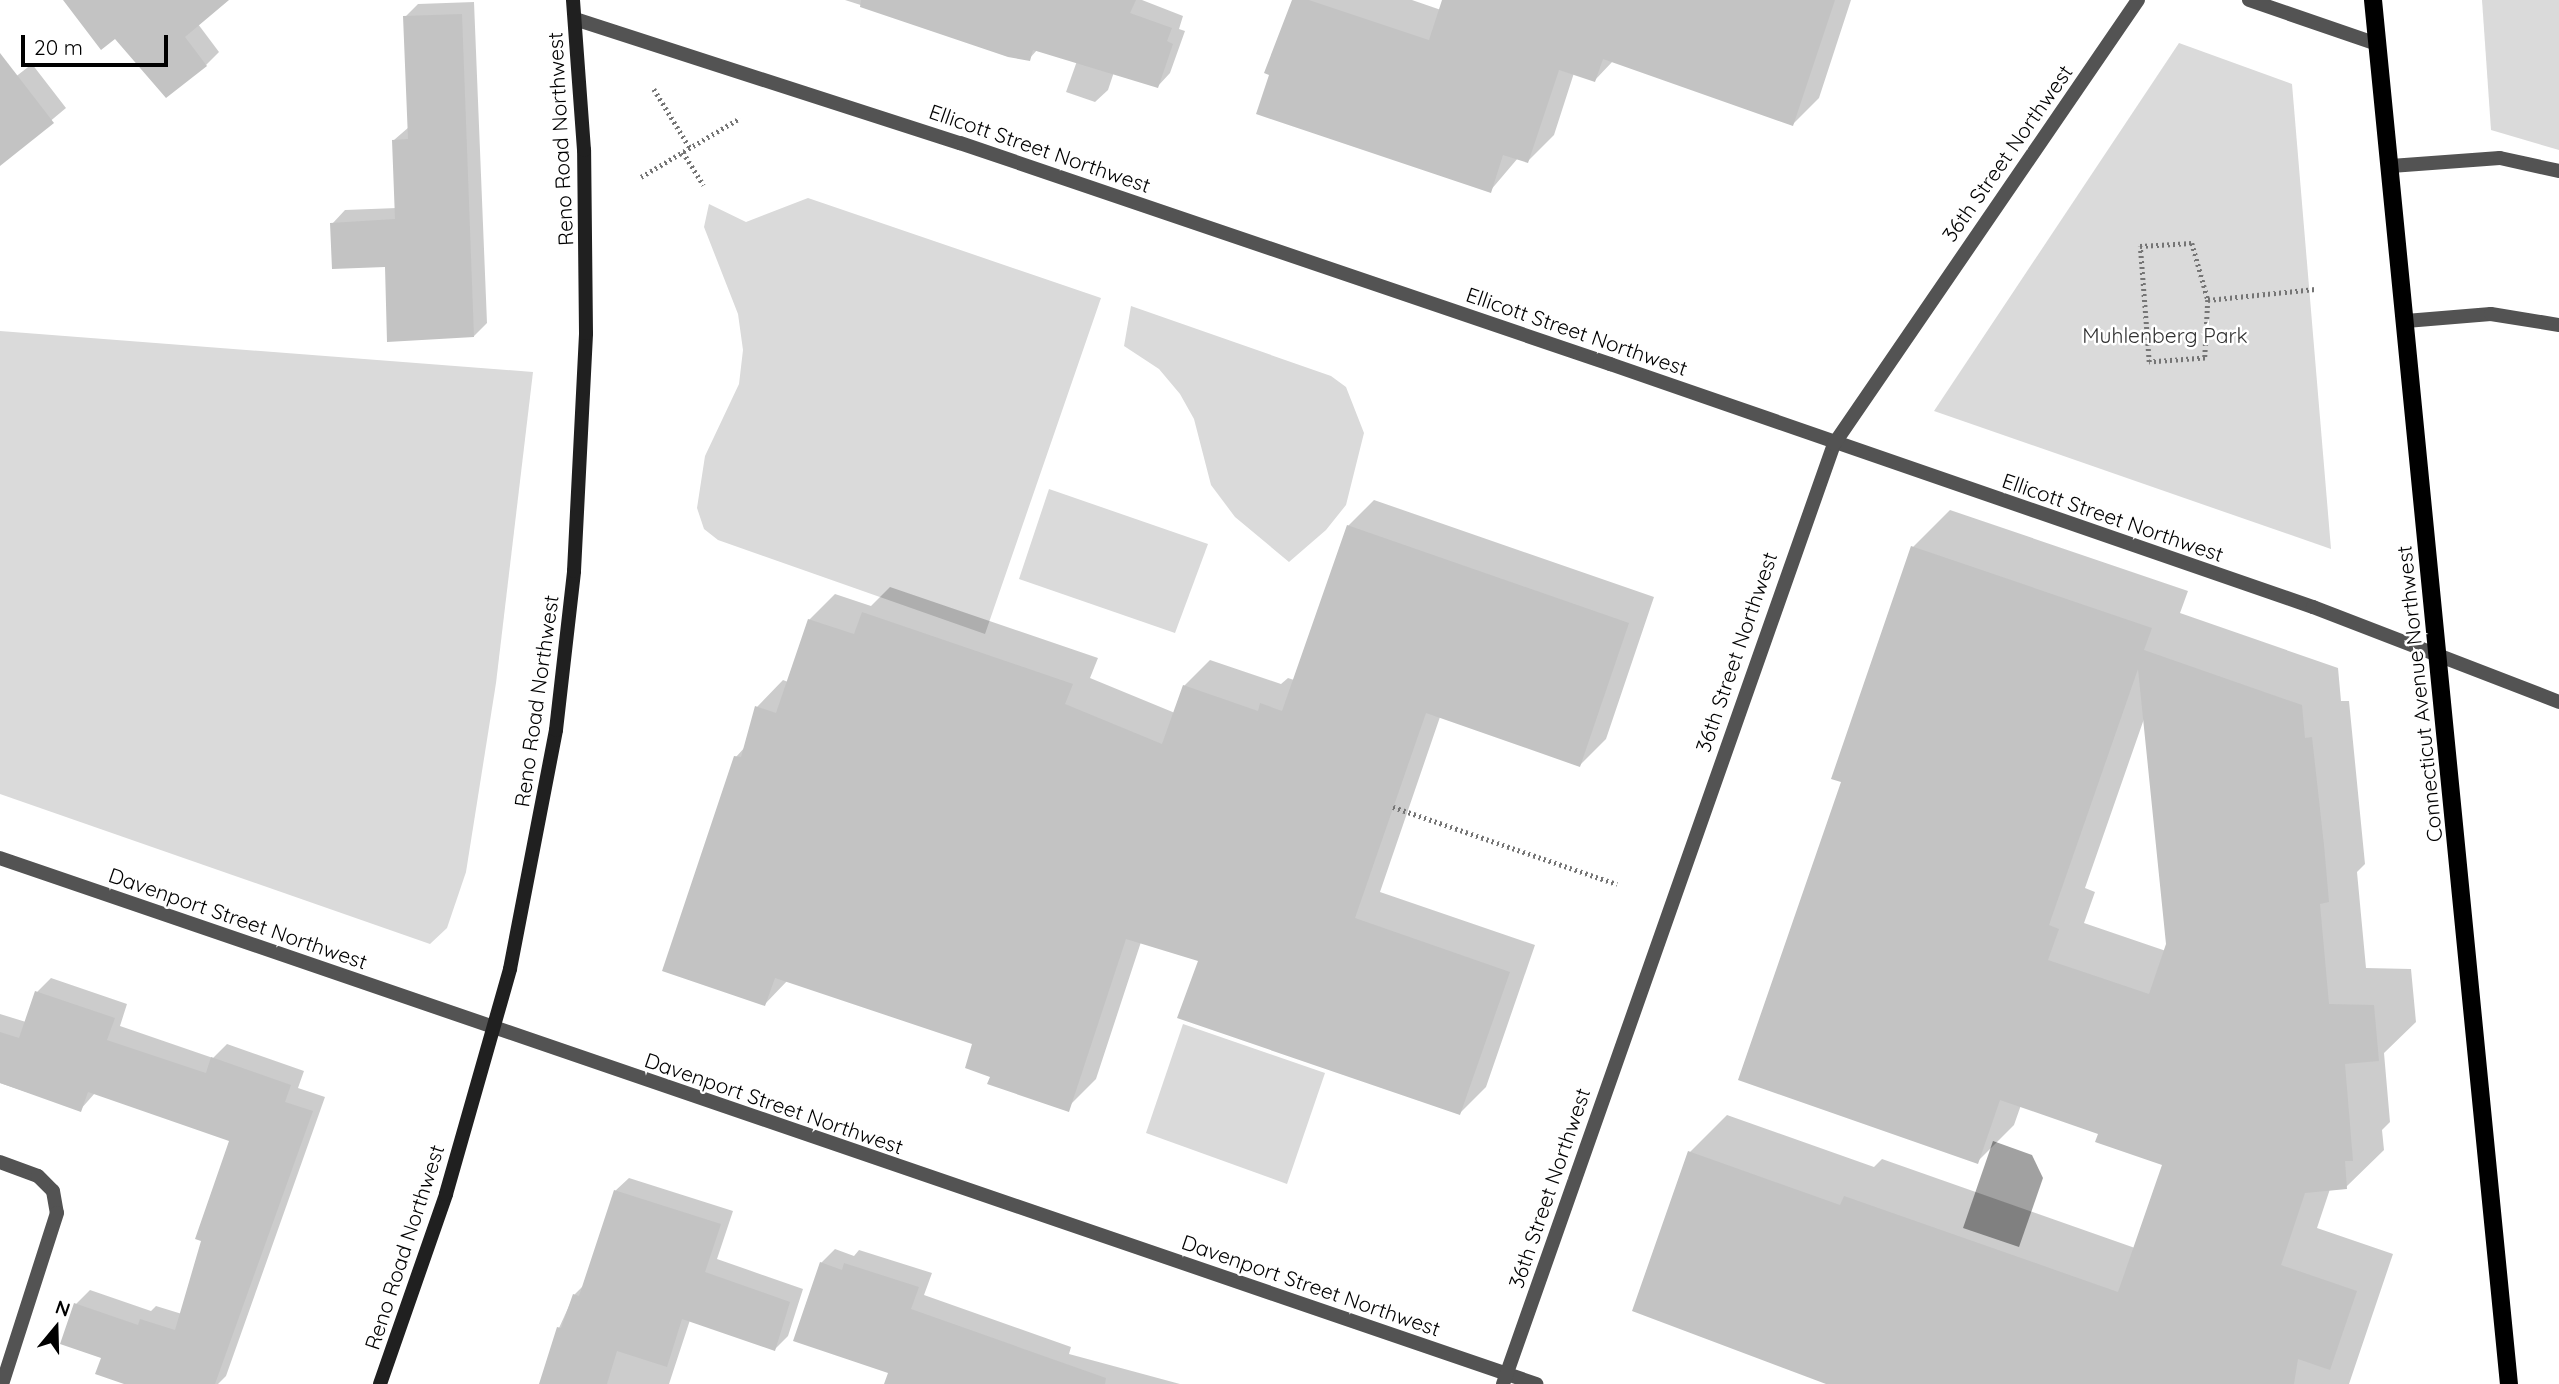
<!DOCTYPE html>
<html>
<head>
<meta charset="utf-8">
<style>
	body { margin:0 }
	#map { position:relative; width:2559px; height:1384px; overflow:hidden; background:#fff; font-family:Quicksand,sans-serif }
	div>[style] { position:absolute }
	.green>* { inset:0; background:#dadada }
	.water>* { inset:0; background:#a1a1a1 }
	.shadow>* { inset:0; background:#0003 }
	.building>* { inset:0; background:#c3c3c3 }
	.path>* { height:4.5px; margin-top:-2.25px; transform-origin:0; background:repeating-linear-gradient(90deg,#757575 0 2px,transparent 0 5.5px) }
	.service>* { height:14px; margin:-7px; padding:0 7px; transform-origin:7px; border-radius:7px; background:#535353 }
	.minor>* { height:14px; margin:-7px; padding:0 7px; transform-origin:7px; border-radius:7px; background:#535353 }
	.secondary>* { height:14px; margin:-7px; padding:0 7px; transform-origin:7px; border-radius:7px; background:#202020 }
	.primary>* { height:18px; margin:-9px; padding:0 9px; transform-origin:9px; border-radius:9px; background:#000 }
	span { translate:-50% -50%; white-space:nowrap; text-align:center; line-height:1.15; -webkit-text-stroke:5px #fff; paint-order:stroke }
	.street-label { font-size:21px; color:#000 }
	.park-label { font-size:21px; color:#313131 }
	.north { position:absolute; left:21px; top:1293px; width:70px; height:70px; -webkit-text-stroke:5px #fff; paint-order:stroke; rotate:19deg; font-size:19px; font-weight:700; line-height:28px; text-align:center; color:#000 }
	.north::after { content:''; display:block; margin:auto; width:24px; height:32px; background:#000; clip-path:polygon(50% 0,100% 100%,50% 72%,0 100%) }
	.scale { position:absolute; left:21px; top:35px; width:147px; height:32px; box-sizing:border-box; border:4px solid #000; border-top:0; padding-left:9px; font-size:21px; line-height:24px; white-space:nowrap; color:#000; -webkit-text-stroke:5px #fff; paint-order:stroke }
</style>
</head>
<body>
<div id="map">
	<div class="green">
		<i style="clip-path:polygon(2482px 0,2559px 0,2559px 150px,2491px 130px)"></i>
		<i style="clip-path:polygon(2179px 43px,2292px 84px,2331px 549px,1934px 411px)"></i>
		<i style="clip-path:polygon(808px 198px,1101px 298px,985px 634px,718px 540px,704px 529px,697px 508px,705px 456px,739px 384px,743px 350px,738px 314px,704px 227px,709px 204px,746px 222px)"></i>
		<i style="clip-path:polygon(1131px 306px,1331px 376px,1346px 387px,1364px 433px,1346px 505px,1326px 530px,1289px 562px,1235px 517px,1211px 485px,1194px 419px,1180px 394px,1159px 369px,1124px 346px)"></i>
		<i style="clip-path:polygon(0 331px,533px 372px,496px 683px,466px 872px,447px 928px,430px 944px,0 794px)"></i>
		<i style="clip-path:polygon(1049px 489px,1208px 544px,1175px 633px,1019px 579px)"></i>
		<i style="clip-path:polygon(1183px 1024px,1325px 1073px,1287px 1184px,1146px 1133px)"></i>
	</div>
	<div class="water">
		<i style="clip-path:polygon(1993px 1141px,2032px 1155px,2043px 1178px,2019px 1247px,1963px 1228px)"></i>
	</div>
	<div class="shadow">
		<i style="clip-path:polygon(84px 0,226px 0,198px 24px,219px 52px,206px 65px)"></i>
		<i style="clip-path:polygon(845px 0,1142px 0,1183px 16px,1179px 29px,1185px 31px,1170px 73px,1158px 86px,1114px 72px,1108px 90px,1095px 102px,1066px 92px,1077px 61px,1038px 49px,1029px 59px)"></i>
		<i style="clip-path:polygon(1294px 0,1412px 0,1441px 10px,1444px 0,1851px 0,1819px 98px,1793px 124px,1613px 61px,1595px 80px,1574px 73px,1554px 135px,1528px 161px,1518px 158px,1490px 191px)"></i>
		<i style="clip-path:polygon(474px 2px,487px 323px,474px 336px,332px 224px,345px 210px,397px 208px,394px 140px,409px 127px,405px 17px,418px 4px)"></i>
		<i style="clip-path:polygon(32px 64px,66px 108px,0 163px,0 80px,5px 85px)"></i>
		<i style="clip-path:polygon(1374px 500px,1654px 597px,1606px 739px,1580px 765px,1440px 717px,1380px 892px,1535px 945px,1486px 1087px,1460px 1113px,1201px 960px,1141px 942px,1096px 1079px,1070px 1105px,992px 1076px,974px 1043px,788px 980px,765px 1004px,736px 757px,745px 747px,757px 707px,783px 680px,788px 682px,809px 620px,835px 594px,871px 606px,890px 587px,1098px 658px,1090px 678px,1175px 713px,1184px 686px,1210px 660px,1281px 684px,1288px 678px,1294px 680px,1348px 526px)"></i>
		<i style="clip-path:polygon(evenodd,1950px 510px,2188px 591px,2180px 613px,2338px 668px,2341px 701px,2349px 701px,2365px 864px,2357px 872px,2366px 968px,2411px 969px,2416px 1022px,2384px 1053px,2390px 1122px,2382px 1130px,2384px 1150px,2346px 1187px,2330px 1189px,2317px 1228px,2393px 1254px,2349px 1384px,1834px 1384px,1690px 1152px,1727px 1115px,1874px 1167px,1882px 1159px,2135px 1248px,2164px 1164px,2100px 1132px,2021px 1105px,2014px 1125px,1977px 1162px,1843px 781px,1913px 547px,1950px 510px,2145px 716px,2168px 945px,2166px 951px,2084px 923px,2095px 892px,2085px 888px,2145px 716px)"></i>
		<i style="clip-path:polygon(51px 978px,127px 1004px,120px 1026px,213px 1058px,227px 1044px,304px 1071px,298px 1088px,325px 1097px,226px 1376px,218px 1384px,129px 1384px,103px 1357px,76px 1304px,90px 1290px,151px 1311px,156px 1306px,182px 1314px,231px 1140px,95px 1093px,80px 1110px,0 1083px,0 1014px,26px 1022px,37px 992px)"></i>
		<i style="clip-path:polygon(629px 1178px,733px 1211px,717px 1259px,803px 1289px,788px 1336px,775px 1349px,690px 1320px,669px 1384px,541px 1384px,559px 1328px,574px 1295px,585px 1284px,615px 1191px)"></i>
		<i style="clip-path:polygon(835px 1249px,854px 1256px,859px 1250px,932px 1273px,924px 1295px,1071px 1347px,1069px 1354px,1180px 1384px,886px 1384px,890px 1372px,821px 1263px)"></i>
	</div>
	<div class="building">
		<i style="clip-path:polygon(63px 0,229px 0,185px 37px,207px 66px,166px 98px,115px 39px,101px 50px)"></i>
		<i style="clip-path:polygon(861px 0,1136px 0,1130px 13px,1172px 28px,1167px 41px,1173px 44px,1158px 88px,1033px 50px,1030px 61px,1008px 57px,860px 7px)"></i>
		<i style="clip-path:polygon(1292px 0,1309px 0,1429px 40px,1442px 0,1835px 0,1793px 126px,1603px 59px,1595px 82px,1559px 70px,1528px 163px,1503px 155px,1491px 193px,1256px 114px,1269px 75px,1264px 73px)"></i>
		<i style="clip-path:polygon(462px 14px,474px 337px,387px 342px,385px 267px,332px 269px,330px 223px,395px 219px,392px 140px,408px 139px,403px 16px)"></i>
		<i style="clip-path:polygon(0 53px,54px 123px,0 166px)"></i>
		<i style="clip-path:polygon(1347px 525px,1629px 623px,1580px 767px,1426px 713px,1355px 918px,1510px 972px,1460px 1115px,1177px 1018px,1198px 961px,1126px 939px,1069px 1112px,987px 1084px,990px 1077px,965px 1068px,972px 1044px,775px 978px,765px 1006px,662px 971px,734px 756px,741px 757px,755px 706px,776px 713px,808px 619px,854px 634px,862px 612px,1073px 684px,1065px 704px,1162px 744px,1183px 685px,1258px 711px,1260px 703px,1282px 711px)"></i>
		<i style="clip-path:polygon(evenodd,1911px 546px,2152px 628px,2144px 650px,2302px 705px,2305px 738px,2312px 737px,2324px 845px,2329px 902px,2320px 904px,2329px 1004px,2374px 1005px,2379px 1061px,2345px 1064px,2353px 1161px,2345px 1161px,2347px 1189px,2305px 1193px,2281px 1265px,2357px 1291px,2330px 1370px,2298px 1359px,2294px 1384px,1826px 1384px,1632px 1311px,1688px 1151px,1840px 1205px,1844px 1196px,2118px 1292px,2162px 1165px,2095px 1142px,2098px 1134px,2000px 1100px,1978px 1164px,1738px 1080px,1841px 782px,1831px 779px,1911px 546px,2138px 669px,2166px 944px,2149px 994px,2048px 960px,2059px 929px,2049px 925px,2138px 669px)"></i>
		<i style="clip-path:polygon(35px 991px,115px 1018px,107px 1040px,206px 1073px,211px 1057px,291px 1085px,285px 1102px,313px 1111px,215px 1384px,124px 1384px,95px 1374px,101px 1358px,60px 1344px,74px 1303px,138px 1325px,140px 1319px,175px 1330px,201px 1241px,195px 1239px,229px 1141px,88px 1092px,81px 1112px,0 1083px,0 1032px,19px 1038px)"></i>
		<i style="clip-path:polygon(614px 1190px,721px 1224px,705px 1272px,790px 1302px,775px 1351px,682px 1319px,667px 1367px,617px 1351px,607px 1384px,539px 1384px,557px 1327px,561px 1328px,573px 1294px,579px 1296px)"></i>
		<i style="clip-path:polygon(820px 1262px,842px 1270px,844px 1263px,919px 1287px,911px 1309px,1106px 1378px,1105px 1384px,884px 1384px,888px 1373px,793px 1341px)"></i>
	</div>
	<div class="path">
		<i style="left:654px;top:89px;width:69px;rotate:58.6deg"></i>
		<i style="left:683px;top:152px;width:39px;rotate:58deg"></i>
		<i style="left:641px;top:177px;width:115px;rotate:-30.8deg"></i>
		<i style="left:2208px;top:300px;width:58px;rotate:93deg"></i>
		<i style="left:2205px;top:358px;width:56px;rotate:175.9deg"></i>
		<i style="left:2149px;top:362px;width:116px;rotate:-94.4deg"></i>
		<i style="left:2140px;top:246px;width:52px;rotate:-3.3deg"></i>
		<i style="left:2192px;top:243px;width:59px;rotate:74.3deg"></i>
		<i style="left:2208px;top:300px;width:108px;rotate:-5.9deg"></i>
		<i style="left:1393px;top:807px;width:237px;rotate:19deg"></i>
	</div>
	<div class="service">
		<i style="left:2391px;top:166px;width:109px;rotate:-4.2deg"></i>
		<i style="left:2500px;top:158px;width:60px;rotate:12.4deg"></i>
		<i style="left:2406px;top:321px;width:85px;rotate:-4.7deg"></i>
		<i style="left:2491px;top:314px;width:69px;rotate:9.2deg"></i>
		<i style="left:0;top:1162px;width:40px;rotate:20.2deg"></i>
		<i style="left:38px;top:1176px;width:21px;rotate:45deg"></i>
		<i style="left:53px;top:1191px;width:22px;rotate:80deg"></i>
		<i style="left:57px;top:1213px;width:180px;rotate:107.8deg"></i>
	</div>
	<div class="minor">
		<i style="left:2249px;top:0;width:135px;rotate:19deg"></i>
		<i style="left:575px;top:19px;width:404px;rotate:17.9deg"></i>
		<i style="left:960px;top:143px;width:687px;rotate:18.78deg"></i>
		<i style="left:1610px;top:364px;width:744px;rotate:19.07deg"></i>
		<i style="left:2313px;top:607px;width:264px;rotate:21.1deg"></i>
		<i style="left:0;top:858px;width:1624px;rotate:18.9deg"></i>
		<i style="left:1503px;top:1384px;width:997px;rotate:-70.6deg"></i>
		<i style="left:1834px;top:444px;width:538px;rotate:-55.6deg"></i>
	</div>
	<div class="secondary">
		<i style="left:380px;top:1384px;width:201px;rotate:-70.8deg"></i>
		<i style="left:446px;top:1194px;width:234px;rotate:-74.1deg"></i>
		<i style="left:510px;top:969px;width:243px;rotate:-79.1deg"></i>
		<i style="left:556px;top:730px;width:160px;rotate:-83.5deg"></i>
		<i style="left:574px;top:571px;width:238px;rotate:-87.1deg"></i>
		<i style="left:586px;top:333px;width:183px;rotate:-90.6deg"></i>
		<i style="left:584px;top:150px;width:150px;rotate:-94.2deg"></i>
	</div>
	<div class="primary">
		<i style="left:2373px;top:0;width:1391px;rotate:84.39deg"></i>
	</div>
	<div class="street-label">
		<span style="left:560px;top:139px;rotate:-93deg">Reno Road Northwest</span>
		<span style="left:1040px;top:148px;rotate:19deg">Ellicott Street Northwest</span>
		<span style="left:2007px;top:153px;rotate:-55deg">36th Street Northwest</span>
		<span style="left:1577px;top:331px;rotate:19deg">Ellicott Street Northwest</span>
		<span style="left:2113px;top:517px;rotate:19deg">Ellicott Street Northwest</span>
		<span style="left:1736px;top:652px;rotate:-71deg">36th Street Northwest</span>
		<span style="left:2419px;top:694px;rotate:-96deg">Connecticut Avenue Northwest</span>
		<span style="left:536px;top:701px;rotate:-82deg">Reno Road Northwest</span>
		<span style="left:238px;top:918px;rotate:19deg">Davenport Street Northwest</span>
		<span style="left:774px;top:1103px;rotate:19deg">Davenport Street Northwest</span>
		<span style="left:1549px;top:1188px;rotate:-71deg">36th Street Northwest</span>
		<span style="left:404px;top:1247px;rotate:-72deg">Reno Road Northwest</span>
		<span style="left:1311px;top:1285px;rotate:19deg">Davenport Street Northwest</span>
	</div>
	<div class="park-label">
		<span style="left:2165px;top:335px">Muhlenberg Park</span>
	</div>
	<div class="north">N</div>
	<div class="scale">20 m</div>
</div>
</body>
</html>
